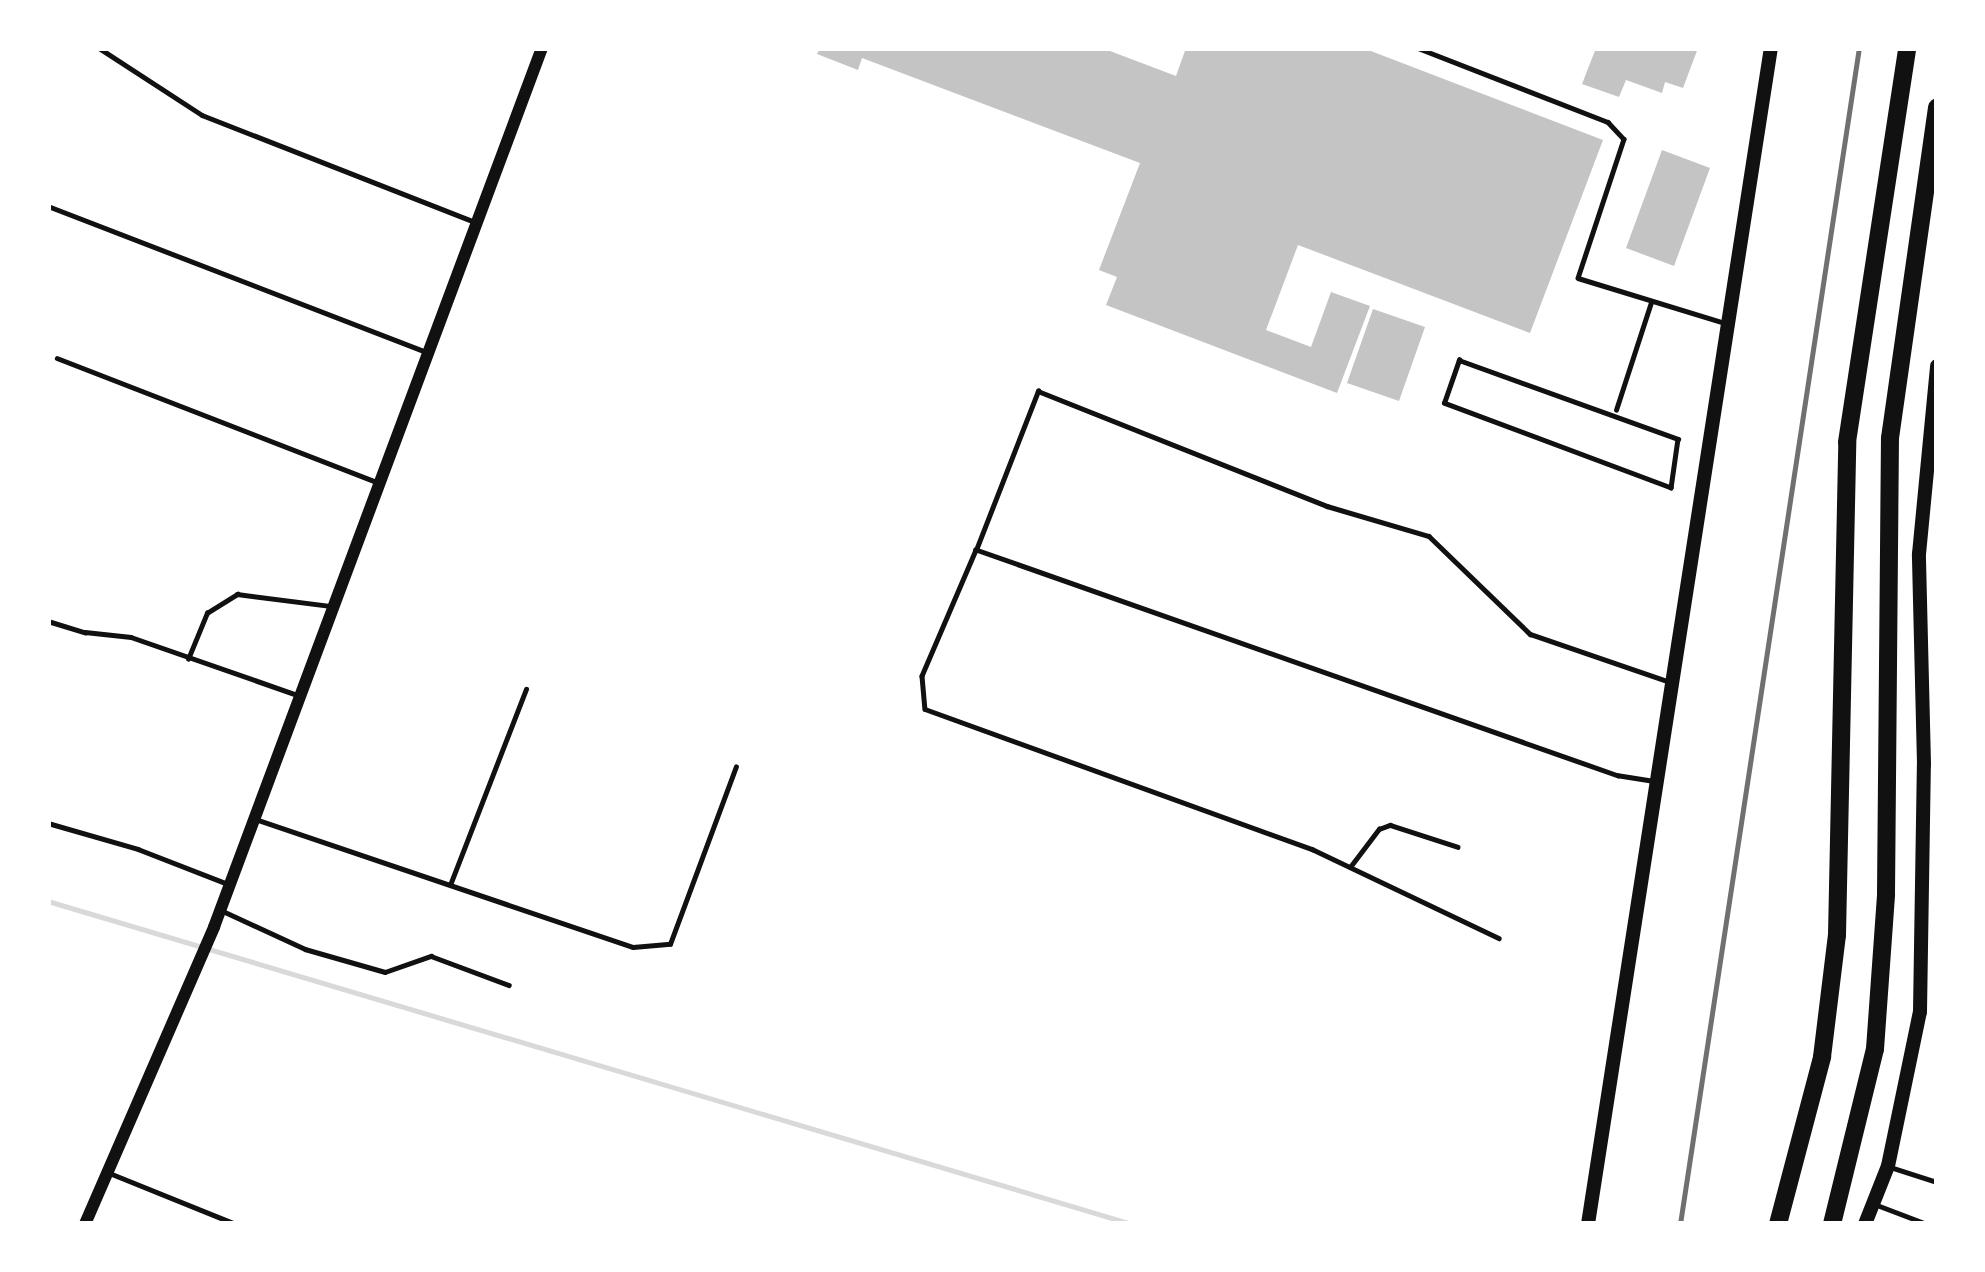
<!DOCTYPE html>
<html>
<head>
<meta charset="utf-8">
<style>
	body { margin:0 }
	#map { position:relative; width:1985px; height:1272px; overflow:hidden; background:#fff; font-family:Figtree,sans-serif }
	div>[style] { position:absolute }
	.stream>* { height:4.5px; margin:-2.25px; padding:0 2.25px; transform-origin:2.25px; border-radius:2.25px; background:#d9d9d9 }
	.building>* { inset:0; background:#c4c4c4 }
	.service>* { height:4.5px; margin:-2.25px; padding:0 2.25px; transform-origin:2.25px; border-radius:2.25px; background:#111 }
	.tertiary>* { height:12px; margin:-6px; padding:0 6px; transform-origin:6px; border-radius:6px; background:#111 }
	.secondary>* { height:14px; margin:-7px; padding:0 7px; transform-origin:7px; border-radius:7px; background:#111 }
	.motorway>* { height:18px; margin:-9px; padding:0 9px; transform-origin:9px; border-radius:9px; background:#111 }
	.rail>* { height:4.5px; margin:-2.25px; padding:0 2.25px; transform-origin:2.25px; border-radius:2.25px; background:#707070 }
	span { translate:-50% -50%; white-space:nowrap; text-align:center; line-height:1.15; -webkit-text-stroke:12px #fff; paint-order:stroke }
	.frame { position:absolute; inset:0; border:51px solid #fff; pointer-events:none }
</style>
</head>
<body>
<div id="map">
	<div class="stream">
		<i style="left:48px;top:901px;width:1131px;rotate:16.59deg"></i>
	</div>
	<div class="building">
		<i style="clip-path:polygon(820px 48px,1102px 48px,1176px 76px,1186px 48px,1363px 48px,1603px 140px,1530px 333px,1298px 245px,1266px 330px,1311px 347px,1331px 292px,1370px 306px,1337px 393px,1106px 305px,1117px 277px,1099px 270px,1140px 163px,862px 58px,858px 70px,817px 54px)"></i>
		<i style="clip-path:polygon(1596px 48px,1698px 48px,1683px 88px,1665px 82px,1662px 93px,1626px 80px,1619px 97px,1582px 84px)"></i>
		<i style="clip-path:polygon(1662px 150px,1710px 168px,1674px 266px,1626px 248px)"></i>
		<i style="clip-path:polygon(1373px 309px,1425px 327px,1399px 401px,1347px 383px)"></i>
	</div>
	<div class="service">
		<i style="left:99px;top:48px;width:123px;rotate:33deg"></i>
		<i style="left:202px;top:115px;width:291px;rotate:21.4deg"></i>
		<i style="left:1418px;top:48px;width:204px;rotate:21.3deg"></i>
		<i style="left:1608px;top:122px;width:23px;rotate:47deg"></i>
		<i style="left:1624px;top:139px;width:146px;rotate:108.3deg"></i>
		<i style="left:1578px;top:278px;width:151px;rotate:17deg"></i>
		<i style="left:48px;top:206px;width:402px;rotate:21.1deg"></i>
		<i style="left:57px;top:358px;width:342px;rotate:21.2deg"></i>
		<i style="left:1459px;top:360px;width:233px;rotate:19.8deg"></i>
		<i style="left:1678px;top:439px;width:49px;rotate:98.1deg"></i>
		<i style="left:1671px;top:488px;width:242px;rotate:-159.5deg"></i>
		<i style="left:1444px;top:403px;width:46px;rotate:-70.8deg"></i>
		<i style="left:1616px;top:410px;width:114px;rotate:-72deg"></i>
		<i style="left:976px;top:550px;width:137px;rotate:113.2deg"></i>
		<i style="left:922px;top:676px;width:33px;rotate:85deg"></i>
		<i style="left:925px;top:709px;width:412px;rotate:19.9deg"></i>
		<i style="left:1312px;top:849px;width:207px;rotate:25.5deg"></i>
		<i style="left:48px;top:621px;width:39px;rotate:17deg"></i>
		<i style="left:85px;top:632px;width:46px;rotate:6.2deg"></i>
		<i style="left:131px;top:637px;width:179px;rotate:19.2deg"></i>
		<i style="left:188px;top:659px;width:50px;rotate:-67.6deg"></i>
		<i style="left:207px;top:613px;width:36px;rotate:-32deg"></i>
		<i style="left:237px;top:594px;width:95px;rotate:7.3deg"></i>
		<i style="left:1651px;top:781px;width:33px;rotate:-171deg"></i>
		<i style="left:1618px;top:776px;width:681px;rotate:-160.61deg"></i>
		<i style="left:976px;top:550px;width:171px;rotate:-68.7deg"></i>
		<i style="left:1038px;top:391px;width:311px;rotate:21.7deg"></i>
		<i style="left:1327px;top:506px;width:106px;rotate:16.4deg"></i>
		<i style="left:1429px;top:536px;width:141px;rotate:44.1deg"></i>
		<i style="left:1530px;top:634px;width:148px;rotate:18.9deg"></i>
		<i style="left:255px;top:819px;width:399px;rotate:18.7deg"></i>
		<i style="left:633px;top:947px;width:37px;rotate:-5deg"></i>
		<i style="left:670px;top:944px;width:189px;rotate:-69.6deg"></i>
		<i style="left:48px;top:823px;width:94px;rotate:16.1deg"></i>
		<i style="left:138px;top:849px;width:93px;rotate:21.3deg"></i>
		<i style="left:1350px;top:867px;width:48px;rotate:-52.7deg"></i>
		<i style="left:1379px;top:829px;width:12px;rotate:-20deg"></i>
		<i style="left:1390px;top:825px;width:71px;rotate:17.9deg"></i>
		<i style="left:450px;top:885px;width:210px;rotate:-68.8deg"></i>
		<i style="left:225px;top:912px;width:88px;rotate:24.8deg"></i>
		<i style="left:305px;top:949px;width:83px;rotate:16deg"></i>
		<i style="left:385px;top:972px;width:49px;rotate:-19.2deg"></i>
		<i style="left:431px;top:956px;width:83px;rotate:20.4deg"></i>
		<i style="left:1893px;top:1168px;width:46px;rotate:17.7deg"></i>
		<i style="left:112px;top:1174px;width:134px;rotate:22deg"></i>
		<i style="left:1877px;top:1205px;width:53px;rotate:20.8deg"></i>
	</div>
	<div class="tertiary">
		<i style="left:85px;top:1224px;width:324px;rotate:-66.5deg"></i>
		<i style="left:214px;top:927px;width:938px;rotate:-69.54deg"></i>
	</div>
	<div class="secondary">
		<i style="left:1588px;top:1224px;width:1190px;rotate:-81.16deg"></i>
		<i style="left:1865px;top:1224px;width:62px;rotate:-68.4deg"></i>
		<i style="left:1888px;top:1166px;width:157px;rotate:-78.3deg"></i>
		<i style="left:1920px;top:1012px;width:248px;rotate:-89.1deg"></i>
		<i style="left:1924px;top:764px;width:210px;rotate:-91.4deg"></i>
		<i style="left:1919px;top:554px;width:189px;rotate:-84.5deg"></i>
	</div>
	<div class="motorway">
		<i style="left:1778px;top:1224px;width:173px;rotate:-75.2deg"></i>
		<i style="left:1822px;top:1057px;width:123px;rotate:-83deg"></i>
		<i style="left:1837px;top:935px;width:493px;rotate:-88.8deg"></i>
		<i style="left:1847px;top:442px;width:399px;rotate:-81.3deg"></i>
		<i style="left:1832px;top:1224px;width:180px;rotate:-76.2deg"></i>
		<i style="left:1875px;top:1049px;width:155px;rotate:-85.9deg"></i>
		<i style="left:1886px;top:894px;width:456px;rotate:-89.5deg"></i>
		<i style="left:1890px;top:438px;width:334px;rotate:-81.9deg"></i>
	</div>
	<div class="rail">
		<i style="left:1680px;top:1224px;width:1190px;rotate:-81.35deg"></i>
	</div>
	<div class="frame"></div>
</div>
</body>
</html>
